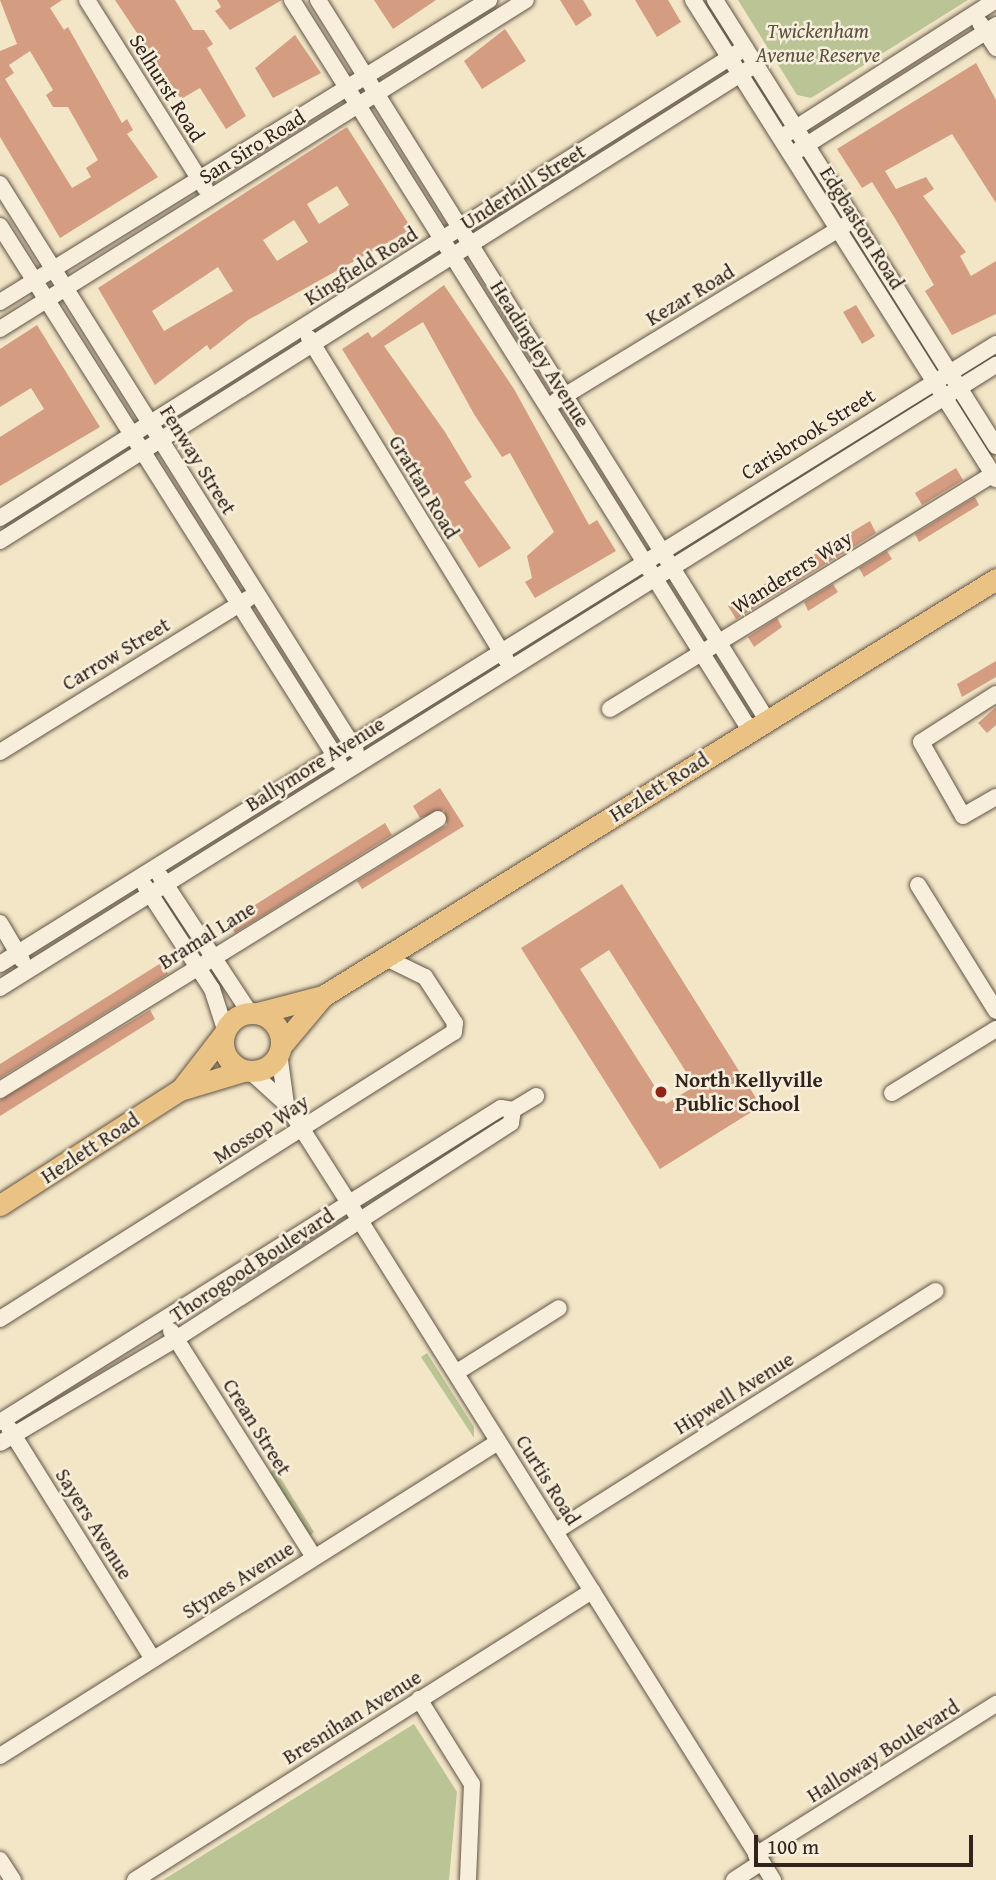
<!DOCTYPE html>
<html>
<head>
<meta charset="utf-8">
<style>
	body { margin:0 }
	#map { position:relative; width:996px; height:1880px; overflow:hidden; background:#f3e6c7; font-family:"Gentium Book Plus",serif }
	div>[style] { position:absolute }
	.green>* { inset:0; background:#bbc495 }
	.building>* { inset:0; background:#d49c81 }
	.roads { filter:drop-shadow(0 0 2px #625447) drop-shadow(0 0 2px #625447) }
	.minor>* { height:16px; margin:-8px; padding:0 8px; transform-origin:8px; border-radius:8px; background:#f7efdb }
	.major>* { height:21px; margin:-10.5px; padding:0 10.5px; transform-origin:10.5px; border-radius:10.5px; background:#eac384 }
	.major>.ring { margin:-10.5px; padding:0; box-sizing:content-box; background:none; border:21px solid #eac384; border-radius:50% }
	.dots>* { width:19px; height:19px; translate:-50% -50%; box-sizing:border-box; border:4px solid #f7efdb; border-radius:50% }
	span { translate:-50% -50%; white-space:nowrap; text-align:center; line-height:1.15; -webkit-text-stroke:5px #f7efdb; paint-order:stroke }
	.park-label { font-size:21px; color:#5b5440; font-style:italic }
	.street-label { font-size:21px; color:#32241c }
	.poi-label { font-size:21px; color:#32241c; font-weight:700 }
	.left { translate:0 -50%; text-align:left }
	.scale { position:absolute; left:754px; top:1835px; width:219px; height:32px; box-sizing:border-box; border:4px solid #32241c; border-top:0; padding-left:9px; font-size:21px; line-height:24px; white-space:nowrap; color:#32241c; -webkit-text-stroke:5px #f7efdb; paint-order:stroke }
</style>
</head>
<body>
<div id="map">
	<div class="green">
		<i style="clip-path:polygon(738px 0,968px 0,811px 98px,797px 95px)"></i>
		<i style="clip-path:polygon(427px 1353px,474px 1427px,474px 1438px,421px 1357px)"></i>
		<i style="clip-path:polygon(275px 1469px,314px 1532px,310px 1536px,269px 1473px)"></i>
		<i style="clip-path:polygon(414px 1724px,457px 1792px,449px 1880px,163px 1880px)"></i>
	</div>
	<div class="building">
		<i style="clip-path:polygon(evenodd,0 0,62px 0,50px 8px,64px 30px,68px 27px,122px 123px,127px 119px,133px 130px,127px 134px,158px 177px,60px 238px,0 137px,0 51px,17px 44px,0 0,30px 51px,53px 90px,46px 95px,53px 107px,68px 107px,98px 160px,86px 168px,91px 177px,72px 188px,5px 79px,14px 73px,9px 65px,30px 51px)"></i>
		<i style="clip-path:polygon(115px 0,175px 0,193px 30px,204px 30px,213px 44px,207px 48px,246px 116px,226px 129px,200px 88px,181px 99px)"></i>
		<i style="clip-path:polygon(217px 0,282px 0,230px 30px,215px 11px,221px 7px)"></i>
		<i style="clip-path:polygon(374px 0,436px 0,393px 29px)"></i>
		<i style="clip-path:polygon(560px 0,583px 0,592px 15px,576px 26px)"></i>
		<i style="clip-path:polygon(635px 0,668px 0,681px 22px,657px 37px)"></i>
		<i style="clip-path:polygon(505px 29px,526px 61px,482px 89px,464px 61px)"></i>
		<i style="clip-path:polygon(295px 35px,321px 73px,273px 98px,255px 68px)"></i>
		<i style="clip-path:polygon(976px 63px,996px 100px,996px 203px,952px 134px,885px 171px,896px 189px,926px 177px,934px 189px,923px 196px,966px 252px,960px 256px,971px 276px,996px 261px,996px 314px,952px 335px,925px 291px,934px 285px,896px 220px,872px 182px,862px 188px,837px 149px)"></i>
		<i style="clip-path:polygon(evenodd,347px 127px,412px 229px,248px 320px,210px 350px,207px 345px,155px 385px,98px 288px,347px 127px,337px 186px,349px 205px,319px 224px,307px 204px,337px 186px,347px 127px,294px 220px,308px 242px,277px 261px,263px 240px,294px 220px,347px 127px,218px 267px,233px 291px,164px 331px,152px 311px,218px 267px)"></i>
		<i style="clip-path:polygon(444px 285px,514px 389px,589px 525px,597px 520px,616px 551px,535px 598px,525px 582px,532px 578px,527px 556px,554px 532px,510px 453px,502px 457px,474px 414px,423px 322px,384px 346px,445px 432px,472px 477px,464px 482px,511px 548px,479px 568px,342px 349px,368px 332px,372px 338px)"></i>
		<i style="clip-path:polygon(856px 305px,875px 336px,862px 344px,843px 312px)"></i>
		<i style="clip-path:polygon(37px 325px,100px 427px,0 486px,0 437px,44px 409px,31px 388px,0 407px,0 349px)"></i>
		<i style="clip-path:polygon(956px 468px,963px 480px,922px 505px,915px 493px)"></i>
		<i style="clip-path:polygon(975px 497px,979px 505px,919px 542px,915px 534px)"></i>
		<i style="clip-path:polygon(870px 521px,876px 533px,736px 619px,728px 606px)"></i>
		<i style="clip-path:polygon(887px 551px,892px 559px,864px 577px,859px 568px)"></i>
		<i style="clip-path:polygon(833px 584px,838px 592px,808px 611px,804px 602px)"></i>
		<i style="clip-path:polygon(777px 618px,782px 627px,754px 647px,748px 637px)"></i>
		<i style="clip-path:polygon(996px 661px,996px 677px,962px 697px,957px 684px)"></i>
		<i style="clip-path:polygon(996px 707px,996px 725px,987px 733px,978px 723px)"></i>
		<i style="clip-path:polygon(440px 788px,464px 826px,362px 889px,357px 881px,447px 825px,444px 810px,420px 818px,413px 806px)"></i>
		<i style="clip-path:polygon(385px 823px,392px 835px,235px 933px,228px 922px)"></i>
		<i style="clip-path:polygon(evenodd,622px 884px,761px 1106px,660px 1169px,521px 948px,622px 884px,609px 950px,695px 1086px,666px 1104px,580px 969px,609px 950px)"></i>
		<i style="clip-path:polygon(161px 963px,168px 974px,0 1078px,0 1064px)"></i>
		<i style="clip-path:polygon(150px 1010px,155px 1019px,0 1116px,0 1100px)"></i>
	</div>
	<div class="roads">
		<div class="minor">
			<i style="left:87px;top:0;width:222px;rotate:57.9deg"></i>
			<i style="left:292px;top:0;width:862px;rotate:57.9deg"></i>
			<i style="left:318px;top:0;width:849px;rotate:58.05deg"></i>
			<i style="left:693px;top:0;width:567px;rotate:57.68deg"></i>
			<i style="left:715px;top:0;width:527px;rotate:57.79deg"></i>
			<i style="left:980px;top:23px;width:30px;rotate:57deg"></i>
			<i style="left:788px;top:133px;width:247px;rotate:-32.6deg"></i>
			<i style="left:797px;top:151px;width:236px;rotate:-32.3deg"></i>
			<i style="left:0;top:184px;width:669px;rotate:57.88deg"></i>
			<i style="left:0;top:226px;width:634px;rotate:57.69deg"></i>
			<i style="left:0;top:302px;width:575px;rotate:-31.7deg"></i>
			<i style="left:0;top:329px;width:620px;rotate:-32.02deg"></i>
			<i style="left:309px;top:338px;width:377px;rotate:58.5deg"></i>
			<i style="left:556px;top:401px;width:338px;rotate:-31.3deg"></i>
			<i style="left:0;top:518px;width:881px;rotate:-32.25deg"></i>
			<i style="left:0;top:541px;width:893px;rotate:-32.23deg"></i>
			<i style="left:996px;top:694px;width:89px;rotate:147.4deg"></i>
			<i style="left:921px;top:742px;width:85px;rotate:60.4deg"></i>
			<i style="left:963px;top:816px;width:38px;rotate:-30deg"></i>
			<i style="left:610px;top:709px;width:453px;rotate:-31.5deg"></i>
			<i style="left:0;top:752px;width:291px;rotate:-31.7deg"></i>
			<i style="left:160px;top:876px;width:164px;rotate:56.7deg"></i>
			<i style="left:918px;top:885px;width:148px;rotate:58.2deg"></i>
			<i style="left:145px;top:886px;width:123px;rotate:57deg"></i>
			<i style="left:212px;top:989px;width:42px;rotate:72deg"></i>
			<i style="left:0;top:923px;width:43px;rotate:59.3deg"></i>
			<i style="left:0;top:964px;width:1173px;rotate:-31.9deg"></i>
			<i style="left:0;top:988px;width:1175px;rotate:-32.03deg"></i>
			<i style="left:279px;top:1053px;width:51px;rotate:82.2deg"></i>
			<i style="left:251px;top:1072px;width:47px;rotate:42.4deg"></i>
			<i style="left:286px;top:1104px;width:117px;rotate:57.5deg"></i>
			<i style="left:349px;top:1203px;width:799px;rotate:57.94deg"></i>
			<i style="left:0;top:1090px;width:515px;rotate:-31.75deg"></i>
			<i style="left:892px;top:1093px;width:122px;rotate:-31.6deg"></i>
			<i style="left:513px;top:1110px;width:27px;rotate:-31deg"></i>
			<i style="left:0;top:1319px;width:537px;rotate:-32.3deg"></i>
			<i style="left:454px;top:1032px;width:9px;rotate:-84deg"></i>
			<i style="left:455px;top:1023px;width:55px;rotate:-123.1deg"></i>
			<i style="left:425px;top:977px;width:43px;rotate:-154deg"></i>
			<i style="left:171px;top:1331px;width:267px;rotate:57.7deg"></i>
			<i style="left:457px;top:1372px;width:120px;rotate:-32.1deg"></i>
			<i style="left:0;top:1422px;width:591px;rotate:-32.08deg"></i>
			<i style="left:501px;top:1108px;width:12px;rotate:9deg"></i>
			<i style="left:513px;top:1110px;width:13px;rotate:99deg"></i>
			<i style="left:511px;top:1123px;width:399px;rotate:147.2deg"></i>
			<i style="left:176px;top:1339px;width:204px;rotate:149.4deg"></i>
			<i style="left:9px;top:1428px;width:271px;rotate:58.1deg"></i>
			<i style="left:556px;top:1531px;width:449px;rotate:-32.3deg"></i>
			<i style="left:419px;top:1699px;width:100px;rotate:58.1deg"></i>
			<i style="left:472px;top:1784px;width:96px;rotate:92.4deg"></i>
			<i style="left:0;top:1756px;width:589px;rotate:-32.23deg"></i>
			<i style="left:756px;top:1855px;width:284px;rotate:-32.2deg"></i>
			<i style="left:0;top:1860px;width:24px;rotate:57deg"></i>
			<i style="left:135px;top:1880px;width:541px;rotate:-32.31deg"></i>
			<i style="left:734px;top:1880px;width:33px;rotate:-33deg"></i>
		</div>
		<div class="major">
			<i class="ring" style="left:223px;top:1013px;width:37px;height:37px"></i>
			<i style="left:258px;top:1013px;width:67px;rotate:-14.7deg"></i>
			<i style="left:323px;top:996px;width:792px;rotate:-31.78deg"></i>
			<i style="left:281px;top:1046px;width:65px;rotate:-50deg"></i>
			<i style="left:182px;top:1088px;width:67px;rotate:-52.3deg"></i>
			<i style="left:0;top:1205px;width:214px;rotate:-32.6deg"></i>
			<i style="left:180px;top:1090px;width:66px;rotate:-16.8deg"></i>
		</div>
	</div>
	<div class="dots">
		<i style="left:661px;top:1092px;background:#8f2418"></i>
	</div>
	<div class="park-label">
		<span style="left:818px;top:43px">Twickenham<br>Avenue Reserve</span>
	</div>
	<div class="street-label">
		<span style="left:167px;top:88px;rotate:58deg">Selhurst Road</span>
		<span style="left:252px;top:147px;rotate:-32deg">San Siro Road</span>
		<span style="left:523px;top:187px;rotate:-32deg">Underhill Street</span>
		<span style="left:862px;top:228px;rotate:58deg">Edgbaston Road</span>
		<span style="left:361px;top:266px;rotate:-32deg">Kingfield Road</span>
		<span style="left:690px;top:295px;rotate:-31deg">Kezar Road</span>
		<span style="left:540px;top:354px;rotate:58deg">Headingley Avenue</span>
		<span style="left:808px;top:434px;rotate:-32deg">Carisbrook Street</span>
		<span style="left:198px;top:460px;rotate:58deg">Fenway Street</span>
		<span style="left:424px;top:487px;rotate:59deg">Grattan Road</span>
		<span style="left:792px;top:572px;rotate:-32deg">Wanderers Way</span>
		<span style="left:116px;top:654px;rotate:-31deg">Carrow Street</span>
		<span style="left:315px;top:764px;rotate:-32deg">Ballymore Avenue</span>
		<span style="left:659px;top:787px;rotate:-32deg">Hezlett Road</span>
		<span style="left:207px;top:935px;rotate:-32deg">Bramal Lane</span>
		<span style="left:261px;top:1129px;rotate:-33deg">Mossop Way</span>
		<span style="left:90px;top:1148px;rotate:-33deg">Hezlett Road</span>
		<span style="left:252px;top:1265px;rotate:-33deg">Thorogood Boulevard</span>
		<span style="left:734px;top:1393px;rotate:-32deg">Hipwell Avenue</span>
		<span style="left:257px;top:1427px;rotate:58deg">Crean Street</span>
		<span style="left:548px;top:1480px;rotate:58deg">Curtis Road</span>
		<span style="left:94px;top:1524px;rotate:58deg">Sayers Avenue</span>
		<span style="left:238px;top:1580px;rotate:-32deg">Stynes Avenue</span>
		<span style="left:352px;top:1717px;rotate:-32deg">Bresnihan Avenue</span>
		<span style="left:883px;top:1751px;rotate:-32deg">Halloway Boulevard</span>
	</div>
	<div class="poi-label">
		<span class="left" style="left:675px;top:1092px">North Kellyville<br>Public School</span>
	</div>
	<div class="scale">100 m</div>
</div>
</body>
</html>
